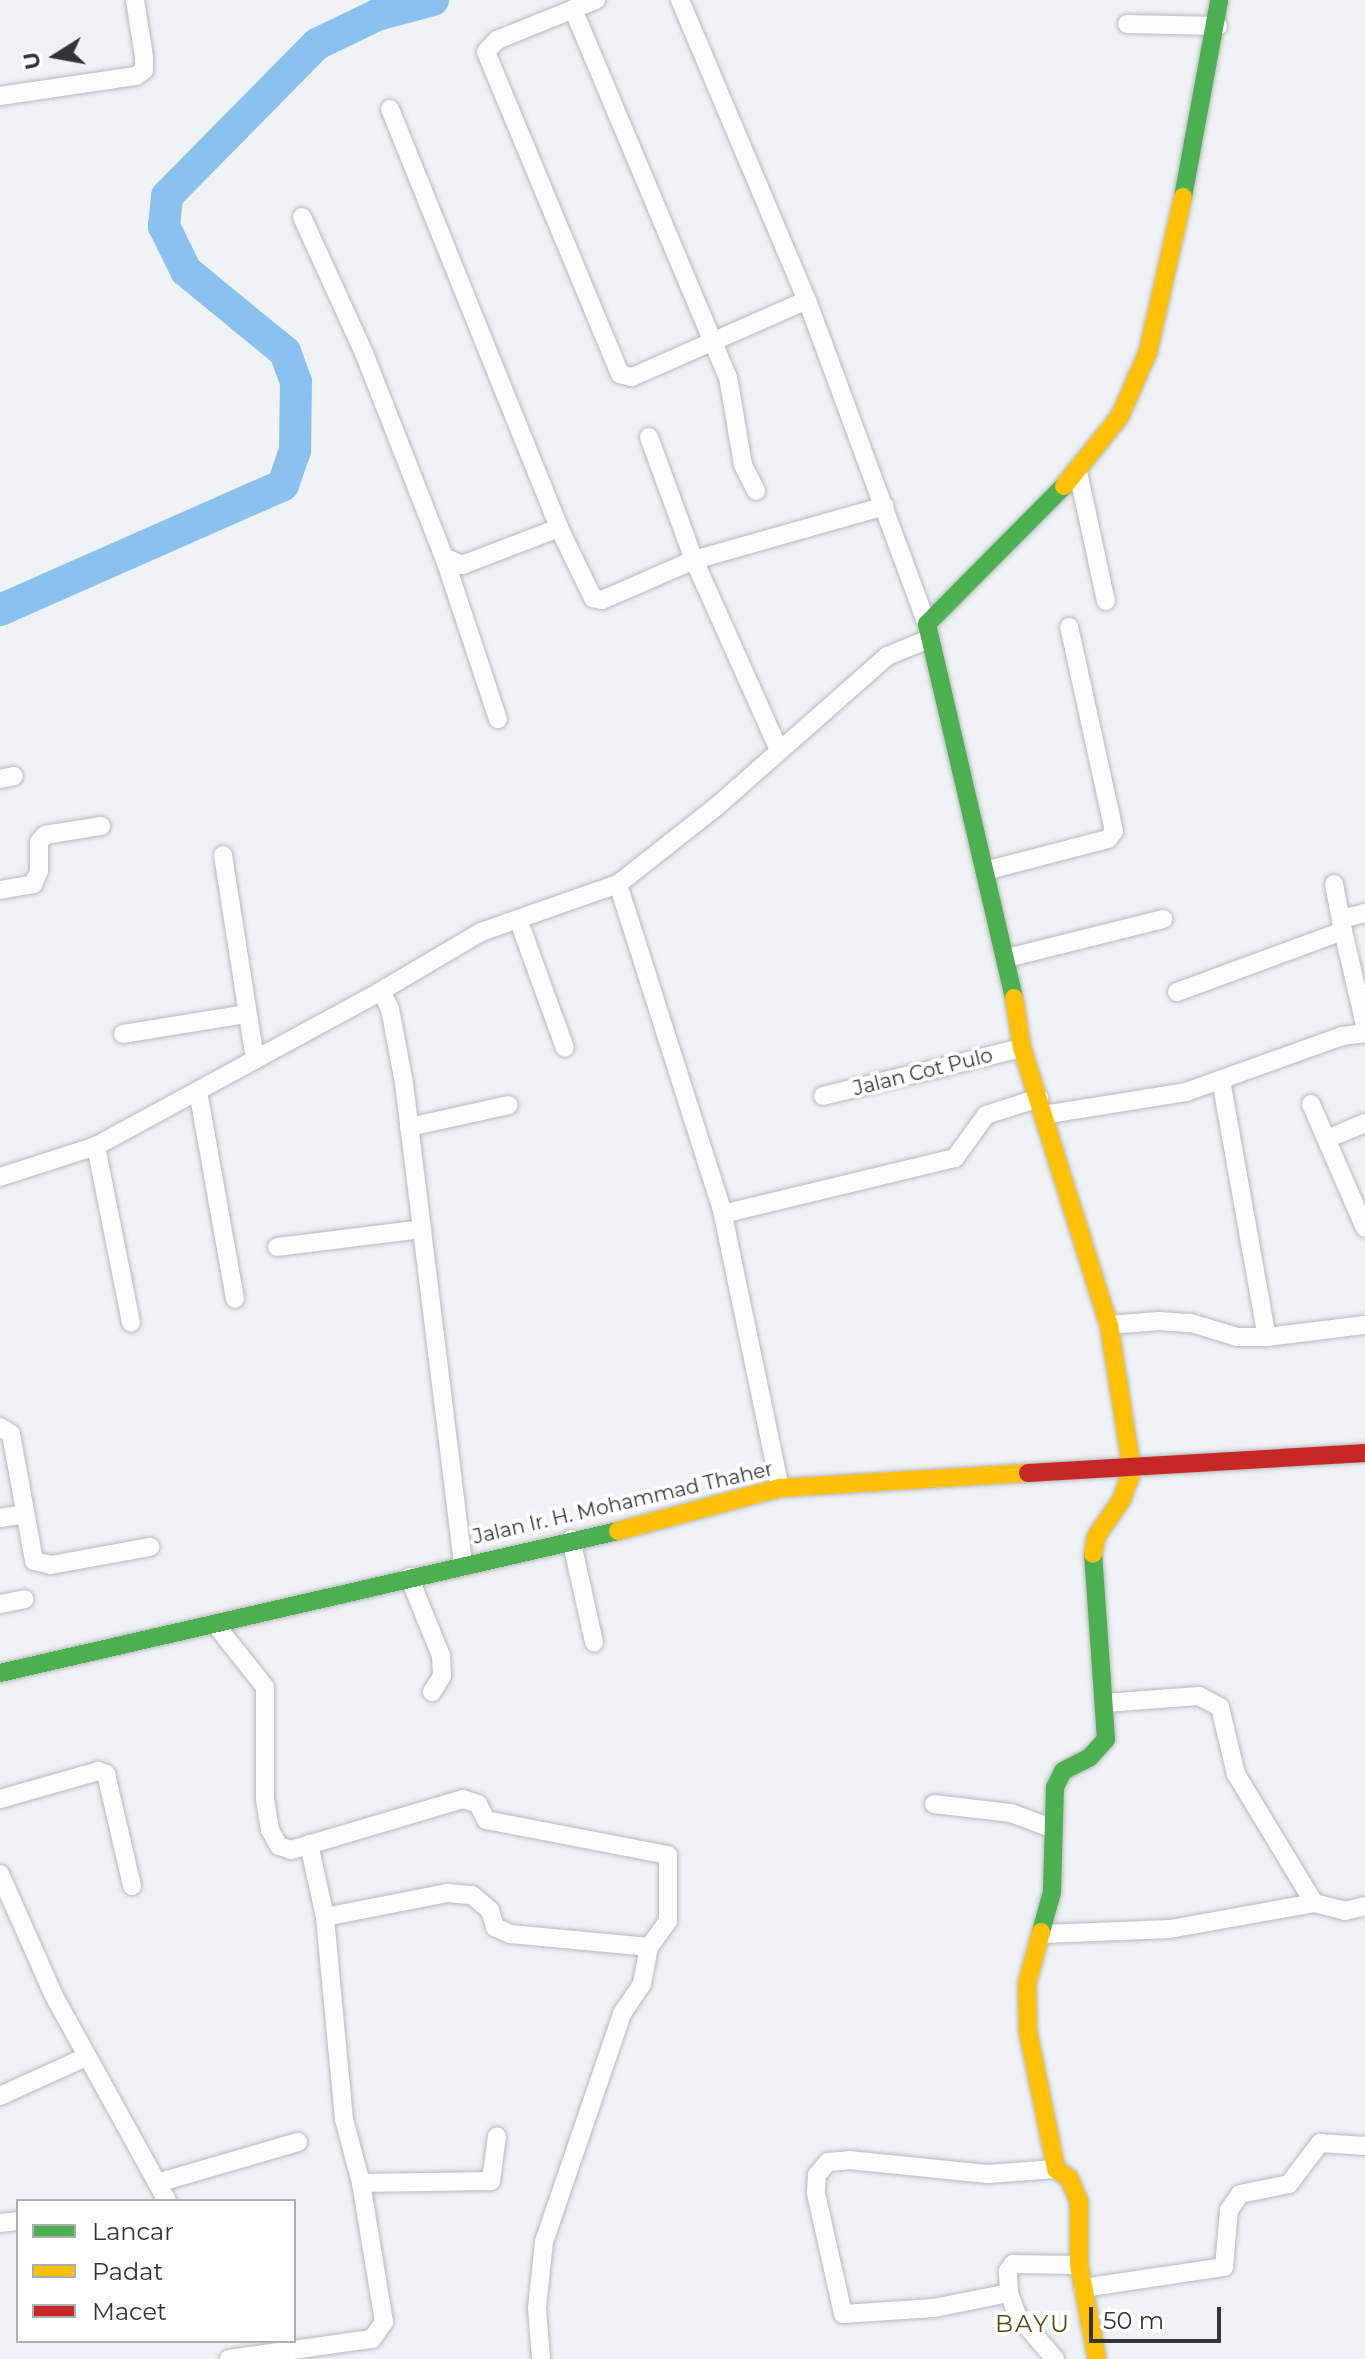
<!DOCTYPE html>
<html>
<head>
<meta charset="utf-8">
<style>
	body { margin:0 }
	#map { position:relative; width:1365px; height:2359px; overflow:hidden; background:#f0f3f6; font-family:Montserrat,sans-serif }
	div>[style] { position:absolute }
	.river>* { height:32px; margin:-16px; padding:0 16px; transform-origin:16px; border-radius:16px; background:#8ac1ee }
	.roads { filter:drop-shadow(0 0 2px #b8babc) drop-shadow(0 0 2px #b8babc) }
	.street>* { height:18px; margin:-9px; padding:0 9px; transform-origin:9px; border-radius:9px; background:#fdfdfe }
	.fast>* { height:18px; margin:-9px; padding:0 9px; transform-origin:9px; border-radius:9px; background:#4caf50 }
	.slow>* { height:18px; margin:-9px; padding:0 9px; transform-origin:9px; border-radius:9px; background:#ffc107 }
	.jam>* { height:18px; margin:-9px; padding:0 9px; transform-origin:9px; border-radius:9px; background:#c62828 }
	span { translate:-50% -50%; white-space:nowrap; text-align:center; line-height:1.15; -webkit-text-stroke:7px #fff; paint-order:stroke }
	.street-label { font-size:20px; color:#323436 }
	.quarter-label { font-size:24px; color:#525115; letter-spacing:2px }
	.legend { position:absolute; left:16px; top:2199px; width:280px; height:144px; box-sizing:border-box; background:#fff; border:2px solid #adaeaf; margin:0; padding:10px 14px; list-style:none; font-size:24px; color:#323436 }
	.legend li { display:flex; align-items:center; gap:16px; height:40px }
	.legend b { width:40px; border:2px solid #adaeaf }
	.north { position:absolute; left:16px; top:16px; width:80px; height:80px; -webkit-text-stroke:6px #fff; paint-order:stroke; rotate:259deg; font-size:22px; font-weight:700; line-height:32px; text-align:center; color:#323436 }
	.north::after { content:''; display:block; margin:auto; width:28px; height:36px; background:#323436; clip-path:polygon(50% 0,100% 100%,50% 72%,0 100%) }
	.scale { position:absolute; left:1089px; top:2307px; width:132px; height:36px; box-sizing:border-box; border:4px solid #323436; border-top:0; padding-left:10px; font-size:24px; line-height:28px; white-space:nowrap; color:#323436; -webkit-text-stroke:6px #fff; paint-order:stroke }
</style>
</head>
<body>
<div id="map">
	<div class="river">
		<i style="left:0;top:610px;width:309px;rotate:-23.8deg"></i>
		<i style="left:283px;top:485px;width:36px;rotate:-71deg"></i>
		<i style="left:295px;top:451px;width:69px;rotate:-89.2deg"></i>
		<i style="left:296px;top:382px;width:32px;rotate:-110deg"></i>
		<i style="left:285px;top:352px;width:128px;rotate:-140.7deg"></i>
		<i style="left:186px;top:271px;width:50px;rotate:-116.1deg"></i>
		<i style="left:164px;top:226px;width:30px;rotate:-84deg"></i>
		<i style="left:167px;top:196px;width:214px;rotate:-45.4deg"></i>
		<i style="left:317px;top:44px;width:67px;rotate:-25.8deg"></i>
		<i style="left:377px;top:15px;width:58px;rotate:-15deg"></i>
	</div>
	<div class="roads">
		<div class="street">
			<i style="left:596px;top:0;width:107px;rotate:158deg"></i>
			<i style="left:497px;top:40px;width:16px;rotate:133deg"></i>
			<i style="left:486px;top:52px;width:349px;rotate:67.4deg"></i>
			<i style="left:620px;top:374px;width:12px;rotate:14deg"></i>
			<i style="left:632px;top:377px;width:191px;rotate:-23.7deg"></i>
			<i style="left:680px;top:0;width:326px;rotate:67.1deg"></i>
			<i style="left:807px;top:300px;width:346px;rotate:69.7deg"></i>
			<i style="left:573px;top:9px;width:399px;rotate:67.2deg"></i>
			<i style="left:728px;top:377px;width:89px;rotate:80.3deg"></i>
			<i style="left:743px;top:465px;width:29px;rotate:63deg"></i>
			<i style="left:1127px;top:24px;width:91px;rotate:1.3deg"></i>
			<i style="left:0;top:96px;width:137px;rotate:-8.4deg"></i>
			<i style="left:136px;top:76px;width:10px;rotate:-37deg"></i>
			<i style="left:144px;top:70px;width:13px;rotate:-90deg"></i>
			<i style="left:144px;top:57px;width:58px;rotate:-99deg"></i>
			<i style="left:390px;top:109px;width:452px;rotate:68deg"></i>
			<i style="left:559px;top:528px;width:78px;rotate:64.1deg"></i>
			<i style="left:593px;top:598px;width:9px;rotate:13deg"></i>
			<i style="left:602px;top:600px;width:100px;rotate:-23.5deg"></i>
			<i style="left:694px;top:560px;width:198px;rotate:-15.8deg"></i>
			<i style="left:302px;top:217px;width:149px;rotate:65.5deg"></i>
			<i style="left:364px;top:353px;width:219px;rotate:68.6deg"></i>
			<i style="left:444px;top:557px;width:20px;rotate:24deg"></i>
			<i style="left:462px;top:565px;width:104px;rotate:-20.9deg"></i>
			<i style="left:649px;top:437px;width:131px;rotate:69.9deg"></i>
			<i style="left:694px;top:560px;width:208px;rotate:65.9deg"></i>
			<i style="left:1078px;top:472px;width:132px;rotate:77.8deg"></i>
			<i style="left:444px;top:557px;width:171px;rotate:71.6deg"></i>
			<i style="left:0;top:779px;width:14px;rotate:-12deg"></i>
			<i style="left:223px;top:855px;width:207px;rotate:81.1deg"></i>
			<i style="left:985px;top:871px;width:127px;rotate:-14.6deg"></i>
			<i style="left:1108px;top:839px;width:10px;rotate:-53deg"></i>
			<i style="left:1114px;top:831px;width:209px;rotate:-102.4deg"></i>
			<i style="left:618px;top:884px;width:346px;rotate:72.3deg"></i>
			<i style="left:1334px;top:884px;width:48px;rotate:79.2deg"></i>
			<i style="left:0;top:890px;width:34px;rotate:-10deg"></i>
			<i style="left:33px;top:884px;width:14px;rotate:-65deg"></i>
			<i style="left:39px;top:871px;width:29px;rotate:-90deg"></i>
			<i style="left:39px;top:842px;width:9px;rotate:-49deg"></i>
			<i style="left:45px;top:835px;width:57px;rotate:-9.1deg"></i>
			<i style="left:518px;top:919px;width:137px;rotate:70deg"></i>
			<i style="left:1341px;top:919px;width:25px;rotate:-14deg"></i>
			<i style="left:1007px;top:958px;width:161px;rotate:-14deg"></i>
			<i style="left:381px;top:991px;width:116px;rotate:-30.5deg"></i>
			<i style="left:481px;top:932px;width:145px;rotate:-19.3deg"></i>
			<i style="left:618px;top:884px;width:125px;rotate:-38.2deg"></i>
			<i style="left:716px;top:807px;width:228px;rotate:-41.4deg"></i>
			<i style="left:887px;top:656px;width:45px;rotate:-22deg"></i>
			<i style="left:1177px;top:992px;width:177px;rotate:-20.2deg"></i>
			<i style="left:1343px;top:931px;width:97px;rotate:76.8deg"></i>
			<i style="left:123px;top:1034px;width:126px;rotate:-9.2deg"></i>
			<i style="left:1221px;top:1080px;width:261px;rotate:79.9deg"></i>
			<i style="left:1267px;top:1337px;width:99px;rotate:-7deg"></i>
			<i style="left:198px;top:1091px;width:211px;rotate:79.9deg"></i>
			<i style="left:823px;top:1096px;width:205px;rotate:-13.6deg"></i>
			<i style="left:1311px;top:1104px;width:135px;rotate:66.5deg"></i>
			<i style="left:1043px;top:1115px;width:145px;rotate:-9.1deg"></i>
			<i style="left:1186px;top:1092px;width:166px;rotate:-19.7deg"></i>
			<i style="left:1342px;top:1036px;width:23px;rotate:-7deg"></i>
			<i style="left:409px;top:1127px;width:102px;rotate:-12.4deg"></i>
			<i style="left:1327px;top:1139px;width:41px;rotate:-22.8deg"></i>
			<i style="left:96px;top:1146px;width:180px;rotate:78.8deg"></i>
			<i style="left:0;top:1177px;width:101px;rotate:-17.9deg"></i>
			<i style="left:96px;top:1146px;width:324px;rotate:-28.5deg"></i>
			<i style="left:381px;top:991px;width:20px;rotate:63deg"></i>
			<i style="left:390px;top:1009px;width:75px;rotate:79.3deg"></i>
			<i style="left:404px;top:1083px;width:484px;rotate:83deg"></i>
			<i style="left:277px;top:1247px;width:146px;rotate:-7.1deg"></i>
			<i style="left:1109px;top:1325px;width:50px;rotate:-4.6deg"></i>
			<i style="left:1159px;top:1321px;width:32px;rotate:4deg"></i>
			<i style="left:1191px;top:1323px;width:48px;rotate:16.9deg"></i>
			<i style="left:1237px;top:1337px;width:30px"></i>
			<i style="left:0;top:1427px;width:13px;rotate:32deg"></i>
			<i style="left:11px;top:1434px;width:129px;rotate:79.7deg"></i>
			<i style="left:34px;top:1561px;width:17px;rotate:13deg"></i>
			<i style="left:51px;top:1565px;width:101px;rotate:-10.3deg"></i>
			<i style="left:780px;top:1488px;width:280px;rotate:-101.8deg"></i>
			<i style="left:723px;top:1214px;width:239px;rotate:-13.6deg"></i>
			<i style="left:955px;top:1158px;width:53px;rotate:-54.2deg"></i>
			<i style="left:986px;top:1115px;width:56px;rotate:-17.8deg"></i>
			<i style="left:0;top:1518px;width:24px;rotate:-9deg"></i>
			<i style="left:571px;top:1539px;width:106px;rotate:77.4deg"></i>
			<i style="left:409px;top:1577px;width:85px;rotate:67.9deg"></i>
			<i style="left:441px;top:1656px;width:20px;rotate:87deg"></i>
			<i style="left:442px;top:1676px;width:19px;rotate:122deg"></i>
			<i style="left:0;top:1604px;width:25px;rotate:-11deg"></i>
			<i style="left:215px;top:1624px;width:80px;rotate:51.6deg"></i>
			<i style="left:265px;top:1687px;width:112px;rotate:90deg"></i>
			<i style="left:265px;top:1799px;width:31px;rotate:81deg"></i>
			<i style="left:270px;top:1830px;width:18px;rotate:61deg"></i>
			<i style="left:279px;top:1846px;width:13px;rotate:18deg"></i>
			<i style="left:291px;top:1850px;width:179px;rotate:-16.5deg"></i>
			<i style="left:463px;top:1799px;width:16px;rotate:18deg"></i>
			<i style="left:478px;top:1804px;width:18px;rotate:63deg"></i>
			<i style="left:486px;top:1820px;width:185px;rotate:10.9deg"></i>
			<i style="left:668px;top:1855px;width:66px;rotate:90deg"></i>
			<i style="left:668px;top:1921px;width:32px;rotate:126deg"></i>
			<i style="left:649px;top:1947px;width:38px;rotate:101deg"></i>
			<i style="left:642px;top:1984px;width:36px;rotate:124deg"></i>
			<i style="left:622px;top:2014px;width:241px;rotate:108.9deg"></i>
			<i style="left:544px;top:2242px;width:66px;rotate:96.1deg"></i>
			<i style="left:537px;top:2308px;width:51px;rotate:85.5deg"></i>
			<i style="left:1105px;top:1703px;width:94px;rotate:-4.3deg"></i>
			<i style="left:1199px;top:1696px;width:24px;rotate:28deg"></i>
			<i style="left:1220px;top:1707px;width:69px;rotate:76.6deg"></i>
			<i style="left:1236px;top:1774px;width:151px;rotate:58.8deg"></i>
			<i style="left:0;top:1799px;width:102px;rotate:-15.9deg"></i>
			<i style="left:98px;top:1771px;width:9px;rotate:21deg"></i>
			<i style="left:106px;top:1774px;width:115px;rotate:76.9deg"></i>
			<i style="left:934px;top:1804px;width:78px;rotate:6.7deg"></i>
			<i style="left:1011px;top:1813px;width:43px;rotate:20.6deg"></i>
			<i style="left:0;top:1874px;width:133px;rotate:66.1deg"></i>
			<i style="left:54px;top:1996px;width:234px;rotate:61.1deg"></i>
			<i style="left:325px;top:1917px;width:124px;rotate:-11.1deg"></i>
			<i style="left:447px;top:1893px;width:25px;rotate:5deg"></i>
			<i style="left:472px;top:1895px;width:23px;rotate:40deg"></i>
			<i style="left:490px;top:1910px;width:18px;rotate:74deg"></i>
			<i style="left:495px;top:1927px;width:17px;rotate:25deg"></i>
			<i style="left:510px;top:1934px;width:140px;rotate:5.3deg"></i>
			<i style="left:1044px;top:1934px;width:126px;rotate:-2.3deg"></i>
			<i style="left:1170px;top:1929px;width:146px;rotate:-10.2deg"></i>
			<i style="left:1314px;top:1903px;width:32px;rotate:14deg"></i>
			<i style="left:1345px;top:1911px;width:21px;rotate:-14deg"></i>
			<i style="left:0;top:2096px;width:94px;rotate:-24.4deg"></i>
			<i style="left:157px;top:2183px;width:147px;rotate:-16.2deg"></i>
			<i style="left:361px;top:2183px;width:130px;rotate:-0.9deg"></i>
			<i style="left:491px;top:2181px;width:45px;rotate:-82.4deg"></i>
			<i style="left:0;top:2223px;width:18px;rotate:-6deg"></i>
			<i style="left:1083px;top:2288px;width:143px;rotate:-8.5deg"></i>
			<i style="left:1224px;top:2267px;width:57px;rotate:-85deg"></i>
			<i style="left:1229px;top:2210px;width:19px;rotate:-55deg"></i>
			<i style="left:1240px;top:2194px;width:50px;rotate:-11.5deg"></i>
			<i style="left:1289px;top:2184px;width:51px;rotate:-52.9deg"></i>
			<i style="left:1320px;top:2143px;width:45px;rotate:3.8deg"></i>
			<i style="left:1009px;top:2293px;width:76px;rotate:168.7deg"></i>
			<i style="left:934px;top:2308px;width:91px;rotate:176.2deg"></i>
			<i style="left:843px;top:2314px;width:124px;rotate:-102.6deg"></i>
			<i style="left:816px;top:2193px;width:18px;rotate:-87deg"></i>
			<i style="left:817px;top:2175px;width:17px;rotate:-50deg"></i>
			<i style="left:828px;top:2162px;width:21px;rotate:-5deg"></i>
			<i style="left:849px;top:2160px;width:139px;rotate:5.8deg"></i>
			<i style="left:987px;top:2174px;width:69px;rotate:-4.1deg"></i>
			<i style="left:229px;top:2359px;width:144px;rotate:-8deg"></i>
			<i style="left:372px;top:2339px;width:21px;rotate:-55deg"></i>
			<i style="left:384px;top:2322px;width:141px;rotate:-99.4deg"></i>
			<i style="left:361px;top:2183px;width:66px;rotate:-104.9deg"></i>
			<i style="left:344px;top:2119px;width:203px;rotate:-95.4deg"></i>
			<i style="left:325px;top:1917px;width:75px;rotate:-102.4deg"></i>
			<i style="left:1055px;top:2359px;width:58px;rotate:-130.8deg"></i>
			<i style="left:1017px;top:2315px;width:23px;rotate:-110deg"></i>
			<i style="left:1009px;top:2293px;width:22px;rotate:-93deg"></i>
			<i style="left:1008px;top:2271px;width:9px;rotate:-54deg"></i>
			<i style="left:1013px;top:2264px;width:66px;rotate:0.9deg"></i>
		</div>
		<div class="fast">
			<i style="left:1183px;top:197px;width:200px;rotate:-79.6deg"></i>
			<i style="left:1014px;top:998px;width:384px;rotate:-103.1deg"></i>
			<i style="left:927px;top:624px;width:194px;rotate:-45.2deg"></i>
			<i style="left:0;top:1673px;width:634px;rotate:-12.94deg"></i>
			<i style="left:1041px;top:1932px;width:41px;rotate:-74.6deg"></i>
			<i style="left:1052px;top:1892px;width:105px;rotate:-88.4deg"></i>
			<i style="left:1055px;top:1787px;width:18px;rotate:-63deg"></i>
			<i style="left:1063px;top:1771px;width:30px;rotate:-27deg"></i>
			<i style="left:1090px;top:1757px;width:24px;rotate:-48deg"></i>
			<i style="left:1106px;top:1739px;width:185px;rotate:-94deg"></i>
		</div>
		<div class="slow">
			<i style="left:1064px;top:486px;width:90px;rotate:-51.3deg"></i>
			<i style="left:1120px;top:416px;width:70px;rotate:-66.4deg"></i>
			<i style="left:1148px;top:352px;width:159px;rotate:-77.3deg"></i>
			<i style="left:1014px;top:998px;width:51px;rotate:80.9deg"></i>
			<i style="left:1022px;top:1048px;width:290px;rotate:72.6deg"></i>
			<i style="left:1109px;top:1325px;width:148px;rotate:81deg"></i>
			<i style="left:1132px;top:1471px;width:30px;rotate:110deg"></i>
			<i style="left:1122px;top:1499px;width:46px;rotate:124.4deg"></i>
			<i style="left:1096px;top:1537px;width:17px;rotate:100deg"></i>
			<i style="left:618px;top:1531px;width:168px;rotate:-14.9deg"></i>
			<i style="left:780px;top:1488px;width:248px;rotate:-3.5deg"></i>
			<i style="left:1041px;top:1932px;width:54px;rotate:105.1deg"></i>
			<i style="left:1027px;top:1984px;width:48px;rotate:88.8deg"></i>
			<i style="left:1028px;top:2032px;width:140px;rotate:78.4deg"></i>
			<i style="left:1056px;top:2169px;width:16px;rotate:35deg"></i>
			<i style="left:1069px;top:2178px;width:26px;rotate:67deg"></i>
			<i style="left:1079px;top:2202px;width:63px;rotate:90deg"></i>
			<i style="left:1079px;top:2265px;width:96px;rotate:79.2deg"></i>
		</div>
		<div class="jam">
			<i style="left:1028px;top:1473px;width:338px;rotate:-3.4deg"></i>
		</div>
	</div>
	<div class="street-label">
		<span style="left:923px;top:1072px;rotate:-14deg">Jalan Cot Pulo</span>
		<span style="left:623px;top:1503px;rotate:-13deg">Jalan Ir. H. Mohammad Thaher</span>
	</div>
	<div class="quarter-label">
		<span style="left:1033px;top:2324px">BAYU</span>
	</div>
	<ul class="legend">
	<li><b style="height:10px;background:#4caf50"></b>Lancar</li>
	<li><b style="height:10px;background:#ffc107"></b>Padat</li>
	<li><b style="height:10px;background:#c62828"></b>Macet</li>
	</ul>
	<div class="north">U</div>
	<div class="scale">50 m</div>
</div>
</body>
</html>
